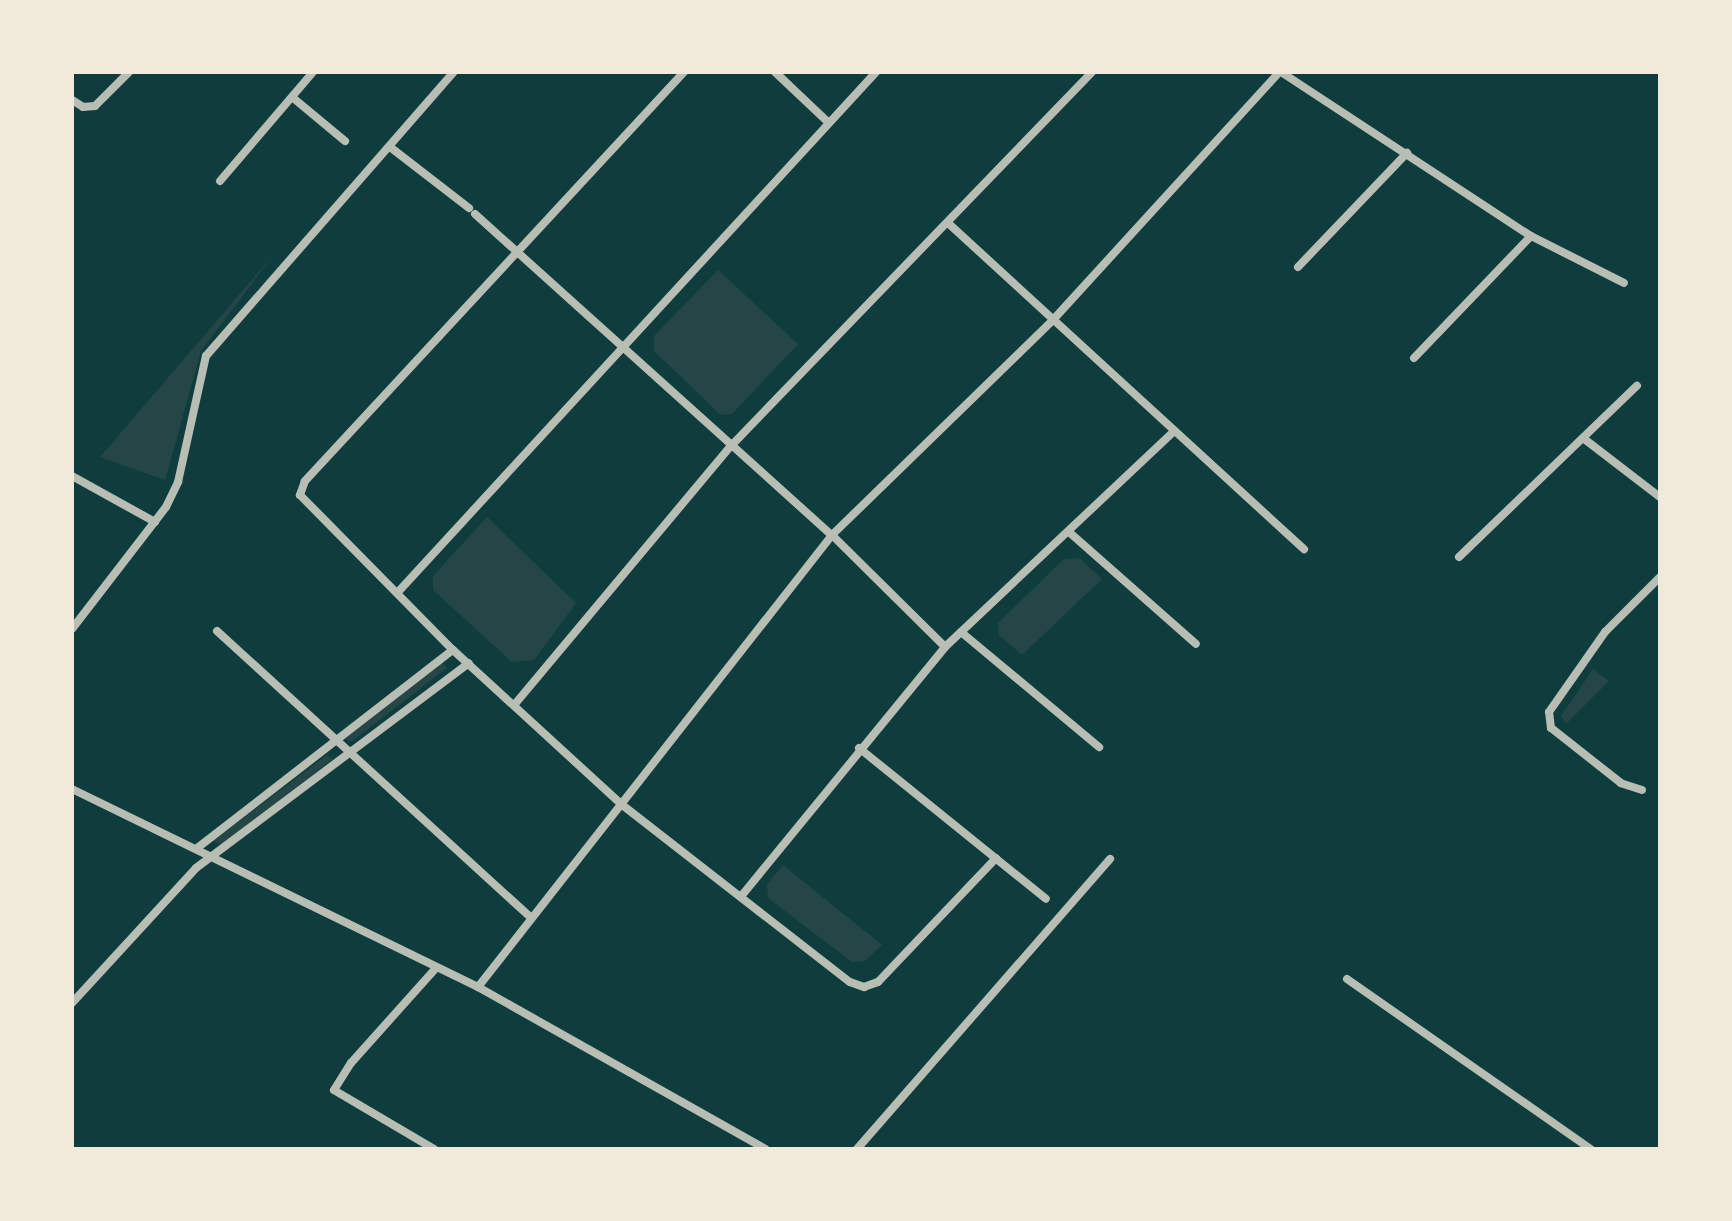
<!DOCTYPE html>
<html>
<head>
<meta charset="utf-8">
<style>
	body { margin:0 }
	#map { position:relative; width:1732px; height:1221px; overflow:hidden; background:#0f3d3e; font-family:Manrope,sans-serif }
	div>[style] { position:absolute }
	.green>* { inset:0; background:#244646 }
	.minor>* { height:8px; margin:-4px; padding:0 4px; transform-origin:4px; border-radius:4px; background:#b8beb3 }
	span { translate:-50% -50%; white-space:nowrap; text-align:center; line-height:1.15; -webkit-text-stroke:6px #f1e9da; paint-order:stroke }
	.frame { position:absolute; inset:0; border:74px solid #f1e9da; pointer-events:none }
</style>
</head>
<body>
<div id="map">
	<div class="green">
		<i style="clip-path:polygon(274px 254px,201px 351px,165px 480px,100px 457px)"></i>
		<i style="clip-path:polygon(718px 270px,798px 344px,732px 414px,721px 415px,654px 351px,654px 336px)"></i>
		<i style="clip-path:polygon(487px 517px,576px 603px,534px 660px,512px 662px,433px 590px,433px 576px)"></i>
		<i style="clip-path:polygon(1079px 558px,1102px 579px,1022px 655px,999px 635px,998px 623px,1064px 559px)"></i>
		<i style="clip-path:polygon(442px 663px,447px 668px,351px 742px,345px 738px)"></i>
		<i style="clip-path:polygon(1593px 669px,1609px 681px,1566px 724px,1561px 716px)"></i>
		<i style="clip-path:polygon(327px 755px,333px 759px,222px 845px,213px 841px)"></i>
		<i style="clip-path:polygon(783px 865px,882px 945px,865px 961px,852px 962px,768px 898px,767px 884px)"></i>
	</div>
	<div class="minor">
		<i style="left:684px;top:72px;width:558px;rotate:132.82deg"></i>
		<i style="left:305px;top:481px;width:15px;rotate:110deg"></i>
		<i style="left:300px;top:495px;width:218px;rotate:45.4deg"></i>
		<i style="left:453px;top:650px;width:228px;rotate:42.5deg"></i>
		<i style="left:621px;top:804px;width:290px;rotate:37.9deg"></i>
		<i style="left:850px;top:982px;width:15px;rotate:20deg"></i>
		<i style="left:864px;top:987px;width:15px;rotate:-20deg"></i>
		<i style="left:878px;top:982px;width:171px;rotate:-46.4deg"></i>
		<i style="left:775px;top:72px;width:74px;rotate:43.4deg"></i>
		<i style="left:1281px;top:72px;width:299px;rotate:33.3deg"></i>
		<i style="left:1531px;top:236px;width:104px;rotate:26.8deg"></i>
		<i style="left:292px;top:97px;width:69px;rotate:39.7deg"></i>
		<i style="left:72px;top:100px;width:13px;rotate:32deg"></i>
		<i style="left:83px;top:107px;width:12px;rotate:-5deg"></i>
		<i style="left:95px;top:106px;width:48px;rotate:-45deg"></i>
		<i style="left:390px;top:147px;width:100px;rotate:37.7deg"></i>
		<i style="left:220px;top:181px;width:143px;rotate:-49.5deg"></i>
		<i style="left:475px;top:214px;width:480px;rotate:42deg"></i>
		<i style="left:832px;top:535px;width:159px;rotate:44.7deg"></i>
		<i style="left:948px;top:223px;width:483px;rotate:42.5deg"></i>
		<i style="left:1298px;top:267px;width:158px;rotate:-46.3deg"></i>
		<i style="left:1414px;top:358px;width:169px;rotate:-46.2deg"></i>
		<i style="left:1583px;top:438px;width:97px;rotate:37.5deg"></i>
		<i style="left:72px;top:476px;width:95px;rotate:29deg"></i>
		<i style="left:1069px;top:532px;width:169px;rotate:41.4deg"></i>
		<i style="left:1459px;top:557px;width:247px;rotate:-43.9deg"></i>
		<i style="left:399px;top:591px;width:705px;rotate:-47.41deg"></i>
		<i style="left:72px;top:629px;width:154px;rotate:-52.4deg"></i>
		<i style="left:166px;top:507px;width:28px;rotate:-64deg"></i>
		<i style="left:178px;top:482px;width:129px;rotate:-77.5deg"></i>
		<i style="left:206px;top:356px;width:377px;rotate:-48.9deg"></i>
		<i style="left:217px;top:631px;width:425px;rotate:42.4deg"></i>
		<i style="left:961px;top:632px;width:180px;rotate:39.8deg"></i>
		<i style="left:515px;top:704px;width:335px;rotate:-50.1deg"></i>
		<i style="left:730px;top:447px;width:521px;rotate:-46.01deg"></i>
		<i style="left:859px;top:748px;width:240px;rotate:38.9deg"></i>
		<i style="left:72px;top:789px;width:452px;rotate:26deg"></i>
		<i style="left:478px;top:987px;width:330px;rotate:29.4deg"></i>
		<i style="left:1642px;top:790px;width:22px;rotate:-162deg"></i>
		<i style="left:1621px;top:783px;width:89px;rotate:-141.8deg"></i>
		<i style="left:1551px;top:728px;width:16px;rotate:-97deg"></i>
		<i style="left:1549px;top:712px;width:98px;rotate:-55deg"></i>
		<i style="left:1605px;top:632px;width:78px;rotate:-45deg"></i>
		<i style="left:196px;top:849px;width:325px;rotate:-37.8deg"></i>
		<i style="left:743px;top:894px;width:319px;rotate:-50.7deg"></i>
		<i style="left:945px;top:647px;width:313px;rotate:-43.3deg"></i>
		<i style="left:1347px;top:979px;width:297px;rotate:34.9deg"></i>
		<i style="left:478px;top:987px;width:574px;rotate:-51.93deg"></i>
		<i style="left:832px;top:535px;width:307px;rotate:-44.2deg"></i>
		<i style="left:1052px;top:321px;width:337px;rotate:-47.6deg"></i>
		<i style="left:72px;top:1003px;width:183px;rotate:-47.4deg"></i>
		<i style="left:196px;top:868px;width:341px;rotate:-36.9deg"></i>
		<i style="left:434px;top:1149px;width:116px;rotate:-149.5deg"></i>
		<i style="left:334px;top:1090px;width:32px;rotate:-58deg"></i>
		<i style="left:351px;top:1063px;width:127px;rotate:-48.2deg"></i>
		<i style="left:857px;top:1149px;width:385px;rotate:-48.9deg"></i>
	</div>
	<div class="frame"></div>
</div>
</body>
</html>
